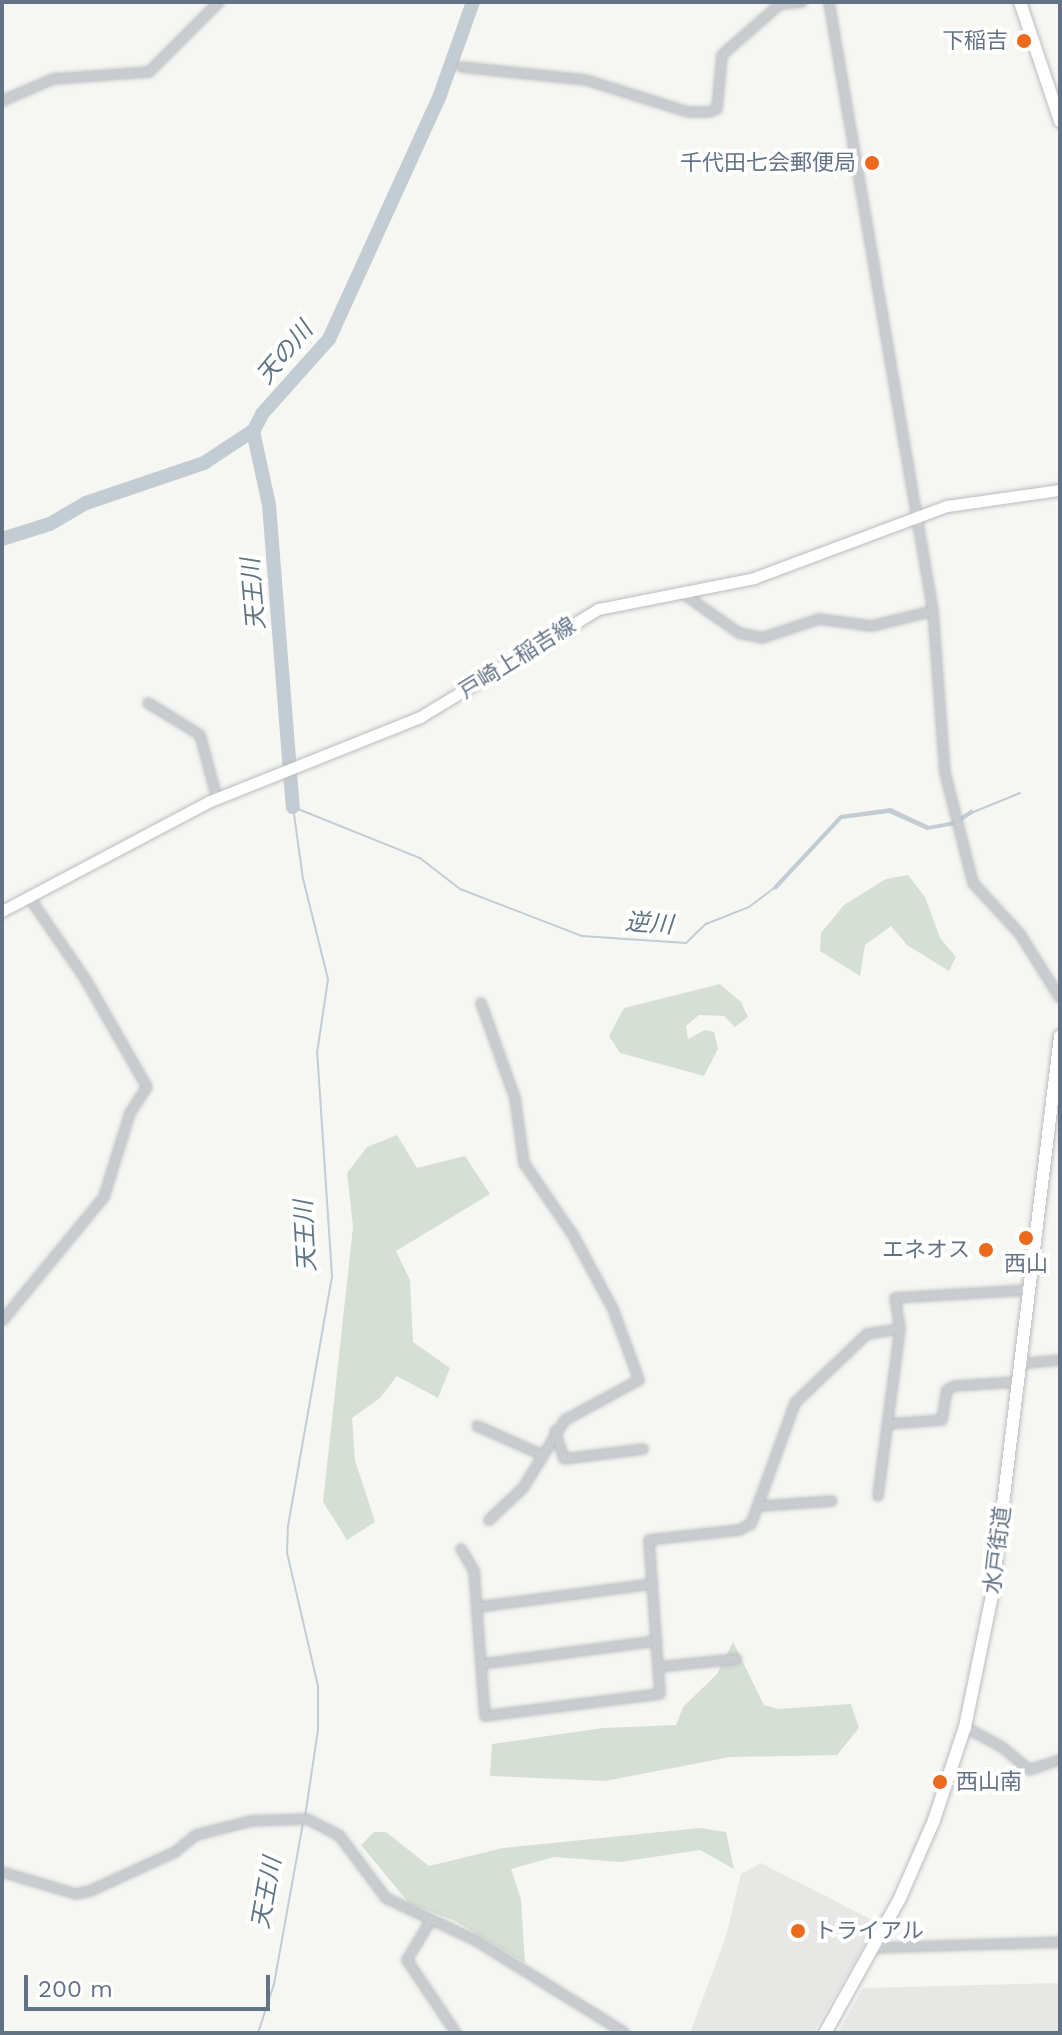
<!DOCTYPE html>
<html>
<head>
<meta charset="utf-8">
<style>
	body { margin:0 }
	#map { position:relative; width:1062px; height:2035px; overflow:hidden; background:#f6f7f3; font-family:"Work Sans","Noto Sans JP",sans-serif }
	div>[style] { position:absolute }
	.built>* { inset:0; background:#e7e8e6 }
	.green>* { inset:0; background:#d6dfd4 }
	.water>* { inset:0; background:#c4ccd3 }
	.stream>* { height:2px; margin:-1px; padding:0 1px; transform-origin:1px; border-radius:1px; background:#c4ccd3 }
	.river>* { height:14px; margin:-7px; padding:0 7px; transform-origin:7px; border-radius:7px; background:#c4ccd3 }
	.roads { filter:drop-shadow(0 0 2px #b9bcc0) drop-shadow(0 0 2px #b9bcc0) }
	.minor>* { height:8px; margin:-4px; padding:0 4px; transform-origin:4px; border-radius:4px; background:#c9cbcf }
	.major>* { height:11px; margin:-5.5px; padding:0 5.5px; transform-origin:5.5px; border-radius:5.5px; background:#fff }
	.highway>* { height:12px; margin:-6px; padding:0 6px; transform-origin:6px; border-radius:6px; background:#fff }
	.dots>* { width:22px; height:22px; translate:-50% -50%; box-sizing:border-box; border:4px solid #fff; border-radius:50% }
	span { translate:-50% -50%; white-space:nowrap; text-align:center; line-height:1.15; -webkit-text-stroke:8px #fff; paint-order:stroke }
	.poi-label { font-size:22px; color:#647286 }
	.right { translate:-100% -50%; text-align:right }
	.left { translate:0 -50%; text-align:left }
	.street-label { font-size:22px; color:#647286 }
	.water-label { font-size:24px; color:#5f7483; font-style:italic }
	.frame { position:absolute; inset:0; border:4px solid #647286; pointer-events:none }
	.scale { position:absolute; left:24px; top:1975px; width:246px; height:36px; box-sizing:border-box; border:4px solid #647286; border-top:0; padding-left:10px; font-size:24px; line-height:28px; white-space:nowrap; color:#647286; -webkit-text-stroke:6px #fff; paint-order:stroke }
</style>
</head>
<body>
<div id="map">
	<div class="built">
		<i style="clip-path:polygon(761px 1863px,874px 1921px,867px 1941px,813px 2033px,690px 2033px,726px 1936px,741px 1874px)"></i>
		<i style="clip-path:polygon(1060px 1983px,1060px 2033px,838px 2033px,863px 1988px)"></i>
	</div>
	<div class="green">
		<i style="clip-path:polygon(908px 875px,925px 897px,940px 938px,956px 957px,949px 971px,907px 945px,891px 926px,865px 945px,860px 976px,820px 951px,821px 933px,844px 905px,886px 879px)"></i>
		<i style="clip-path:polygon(720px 984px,741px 1002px,748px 1017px,735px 1027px,724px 1016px,699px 1015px,686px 1026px,688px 1039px,705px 1030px,714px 1032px,718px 1049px,704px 1076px,620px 1053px,609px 1036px,624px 1008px)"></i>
		<i style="clip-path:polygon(397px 1135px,417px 1168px,465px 1156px,490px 1194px,396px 1251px,410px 1280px,413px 1342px,450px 1368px,438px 1398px,397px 1376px,380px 1398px,352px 1418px,355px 1460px,375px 1522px,347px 1540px,323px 1502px,353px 1227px,347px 1173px,367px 1147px)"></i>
		<i style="clip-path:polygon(733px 1642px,764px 1705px,778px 1709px,851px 1704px,859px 1728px,837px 1755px,730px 1757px,605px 1781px,490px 1776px,492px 1744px,603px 1728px,676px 1725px,683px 1707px,717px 1674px)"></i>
		<i style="clip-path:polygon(700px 1828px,726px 1832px,734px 1869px,700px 1850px,620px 1862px,554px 1857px,511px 1869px,521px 1899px,525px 1963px,455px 1921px,409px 1903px,361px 1845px,374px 1832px,386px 1832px,429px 1866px,503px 1848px)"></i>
	</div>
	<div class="water">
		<i style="clip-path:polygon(891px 808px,929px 826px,954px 821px,972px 809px,974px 813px,955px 825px,927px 830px,889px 813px,842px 819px,776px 890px,773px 887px,840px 815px)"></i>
	</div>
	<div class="stream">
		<i style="left:971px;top:813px;width:53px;rotate:-22.2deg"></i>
		<i style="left:305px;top:1817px;width:88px;rotate:-81.5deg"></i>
		<i style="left:318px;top:1730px;width:44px;rotate:-90deg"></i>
		<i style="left:318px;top:1686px;width:137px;rotate:-103.1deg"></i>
		<i style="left:287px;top:1553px;width:27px;rotate:-88deg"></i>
		<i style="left:288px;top:1526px;width:254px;rotate:-80deg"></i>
		<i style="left:332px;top:1276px;width:224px;rotate:-93.8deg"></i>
		<i style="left:317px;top:1053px;width:75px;rotate:-81.5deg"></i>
		<i style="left:328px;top:979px;width:103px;rotate:-104deg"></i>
		<i style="left:303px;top:879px;width:73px;rotate:-97.9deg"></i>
		<i style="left:293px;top:807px;width:137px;rotate:21.9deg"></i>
		<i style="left:420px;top:858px;width:51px;rotate:37.8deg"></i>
		<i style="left:460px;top:889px;width:131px;rotate:21.1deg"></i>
		<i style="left:582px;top:936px;width:104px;rotate:3.9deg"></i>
		<i style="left:686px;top:943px;width:28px;rotate:-44deg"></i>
		<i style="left:706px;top:924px;width:46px;rotate:-21.6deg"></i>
		<i style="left:749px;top:907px;width:34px;rotate:-37deg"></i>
		<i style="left:258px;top:2033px;width:52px;rotate:-71.9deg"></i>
		<i style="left:274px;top:1984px;width:164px;rotate:-79.8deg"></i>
	</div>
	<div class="river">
		<i style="left:253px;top:431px;width:76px;rotate:77.8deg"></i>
		<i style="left:269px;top:505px;width:303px;rotate:85.5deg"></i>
		<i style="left:2px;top:539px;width:50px;rotate:-17.4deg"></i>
		<i style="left:50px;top:524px;width:42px;rotate:-30.3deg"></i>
		<i style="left:86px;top:503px;width:125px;rotate:-18.7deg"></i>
		<i style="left:204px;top:463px;width:60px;rotate:-33.4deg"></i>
		<i style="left:254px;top:430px;width:18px;rotate:-63deg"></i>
		<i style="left:262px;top:414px;width:101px;rotate:-48.2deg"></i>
		<i style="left:329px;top:339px;width:268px;rotate:-65.5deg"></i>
		<i style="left:440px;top:95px;width:99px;rotate:-70.5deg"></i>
	</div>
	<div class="roads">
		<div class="minor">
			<i style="left:829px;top:2px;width:618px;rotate:80.31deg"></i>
			<i style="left:933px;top:611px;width:162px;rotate:85.8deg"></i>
			<i style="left:945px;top:773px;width:114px;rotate:75.7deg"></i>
			<i style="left:973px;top:883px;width:69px;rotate:47.3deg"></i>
			<i style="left:1020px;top:934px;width:75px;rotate:58deg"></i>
			<i style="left:461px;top:67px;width:126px;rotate:5.9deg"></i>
			<i style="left:586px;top:80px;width:107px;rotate:17.4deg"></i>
			<i style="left:688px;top:112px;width:20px"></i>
			<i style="left:708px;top:112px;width:9px;rotate:-18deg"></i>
			<i style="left:717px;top:109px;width:54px;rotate:-84.7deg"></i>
			<i style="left:722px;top:55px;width:77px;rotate:-41.3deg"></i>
			<i style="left:780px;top:4px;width:22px;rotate:-5deg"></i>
			<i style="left:2px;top:101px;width:56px;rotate:-23.3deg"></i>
			<i style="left:53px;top:79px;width:96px;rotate:-4.2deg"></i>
			<i style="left:149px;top:72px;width:99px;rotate:-45deg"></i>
			<i style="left:682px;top:593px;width:70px;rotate:35.1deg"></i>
			<i style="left:739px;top:633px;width:24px;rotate:12deg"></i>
			<i style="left:762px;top:638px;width:60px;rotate:-18.4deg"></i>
			<i style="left:819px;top:619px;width:53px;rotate:7.5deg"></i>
			<i style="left:872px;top:626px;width:63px;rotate:-13.8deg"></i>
			<i style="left:148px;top:703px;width:61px;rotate:31.6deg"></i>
			<i style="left:200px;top:735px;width:65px;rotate:74.9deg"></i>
			<i style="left:481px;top:1003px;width:101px;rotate:70.3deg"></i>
			<i style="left:515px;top:1098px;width:66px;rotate:82.1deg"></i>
			<i style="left:524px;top:1163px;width:87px;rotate:55.8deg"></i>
			<i style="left:573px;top:1235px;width:84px;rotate:61.6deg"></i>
			<i style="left:613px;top:1309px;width:76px;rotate:69.9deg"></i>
			<i style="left:639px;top:1380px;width:84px;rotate:151.6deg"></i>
			<i style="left:565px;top:1420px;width:80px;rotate:121.7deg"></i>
			<i style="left:523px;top:1488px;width:47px;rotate:136.7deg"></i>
			<i style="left:2px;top:1321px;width:161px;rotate:-50.6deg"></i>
			<i style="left:104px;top:1197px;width:88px;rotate:-72.8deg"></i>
			<i style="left:130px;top:1113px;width:31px;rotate:-57deg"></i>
			<i style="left:147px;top:1087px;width:123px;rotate:-119.7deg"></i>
			<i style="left:86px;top:980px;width:101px;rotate:-124.5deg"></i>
			<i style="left:1019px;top:1364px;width:41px;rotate:-5.6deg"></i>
			<i style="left:888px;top:1424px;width:54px;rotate:-4.2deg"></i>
			<i style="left:942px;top:1420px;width:30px;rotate:-81deg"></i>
			<i style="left:947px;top:1390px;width:9px;rotate:-27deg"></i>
			<i style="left:955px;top:1386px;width:62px;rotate:-3.7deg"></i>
			<i style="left:477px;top:1426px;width:71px;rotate:24deg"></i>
			<i style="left:555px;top:1431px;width:29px;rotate:72deg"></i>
			<i style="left:564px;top:1459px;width:80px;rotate:-7.2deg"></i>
			<i style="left:878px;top:1496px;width:168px;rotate:-82.5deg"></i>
			<i style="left:900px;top:1329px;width:31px;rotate:-99deg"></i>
			<i style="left:895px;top:1298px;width:134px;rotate:-3.4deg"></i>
			<i style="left:762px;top:1506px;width:70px;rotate:-4.1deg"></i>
			<i style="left:461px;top:1549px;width:26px;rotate:59deg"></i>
			<i style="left:474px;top:1571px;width:145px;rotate:85.7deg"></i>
			<i style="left:485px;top:1716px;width:176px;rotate:-7.2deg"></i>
			<i style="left:660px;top:1694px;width:154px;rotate:-94.1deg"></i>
			<i style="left:649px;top:1540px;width:91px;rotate:-6.3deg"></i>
			<i style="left:739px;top:1530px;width:13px;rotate:-27deg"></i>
			<i style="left:751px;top:1524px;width:129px;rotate:-70deg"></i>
			<i style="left:795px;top:1403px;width:100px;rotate:-43.8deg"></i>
			<i style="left:867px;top:1334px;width:33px;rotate:-9deg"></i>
			<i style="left:478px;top:1607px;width:176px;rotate:-7.5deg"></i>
			<i style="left:482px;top:1664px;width:176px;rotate:-7.5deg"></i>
			<i style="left:658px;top:1667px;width:79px;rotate:-5.8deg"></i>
			<i style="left:965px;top:1727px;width:42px;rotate:28.4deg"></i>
			<i style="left:1002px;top:1747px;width:35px;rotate:40deg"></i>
			<i style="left:1029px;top:1770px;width:33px;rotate:-18deg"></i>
			<i style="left:2px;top:1872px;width:77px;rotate:16.6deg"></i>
			<i style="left:76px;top:1894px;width:14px;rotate:-12deg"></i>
			<i style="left:90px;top:1891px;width:94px;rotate:-24.6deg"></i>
			<i style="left:175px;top:1852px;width:27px;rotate:-39deg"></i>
			<i style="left:196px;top:1835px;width:57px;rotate:-14.3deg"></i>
			<i style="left:251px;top:1821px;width:56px;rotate:-2deg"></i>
			<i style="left:307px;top:1819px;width:36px;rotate:27deg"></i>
			<i style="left:339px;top:1835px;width:79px;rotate:53.3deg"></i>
			<i style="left:386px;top:1898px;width:98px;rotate:25.3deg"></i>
			<i style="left:475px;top:1940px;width:176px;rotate:31.8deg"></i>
			<i style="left:431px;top:1920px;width:47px;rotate:121deg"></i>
			<i style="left:407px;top:1960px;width:88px;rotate:56.1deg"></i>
			<i style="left:873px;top:1948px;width:187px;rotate:-1.8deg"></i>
		</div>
		<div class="major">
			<i style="left:2px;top:911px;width:235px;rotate:-27.9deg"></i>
			<i style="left:210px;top:801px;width:226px;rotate:-21.8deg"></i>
			<i style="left:420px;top:717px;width:208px;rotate:-31.2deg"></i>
			<i style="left:598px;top:609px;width:159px;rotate:-11.2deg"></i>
			<i style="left:754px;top:578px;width:206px;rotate:-20.5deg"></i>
			<i style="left:947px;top:506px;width:114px;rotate:-8.1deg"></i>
		</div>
		<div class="highway">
			<i style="left:1020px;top:2px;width:126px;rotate:71.4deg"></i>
			<i style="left:825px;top:2033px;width:154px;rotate:-60.9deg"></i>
			<i style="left:900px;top:1898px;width:85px;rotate:-66.4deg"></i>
			<i style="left:934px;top:1820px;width:98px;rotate:-71.6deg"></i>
			<i style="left:965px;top:1727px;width:135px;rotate:-78.4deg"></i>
			<i style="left:992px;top:1595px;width:563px;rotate:-83.06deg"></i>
		</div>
	</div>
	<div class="dots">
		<i style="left:1024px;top:41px;background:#ed691c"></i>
		<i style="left:872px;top:163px;background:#ed691c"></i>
		<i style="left:1026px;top:1238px;background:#ed691c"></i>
		<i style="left:986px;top:1250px;background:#ed691c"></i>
		<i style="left:940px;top:1782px;background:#ed691c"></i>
		<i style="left:798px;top:1931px;background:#ed691c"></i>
	</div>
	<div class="poi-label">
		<span class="right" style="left:1008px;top:41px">下稲吉</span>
		<span class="right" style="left:856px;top:163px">千代田七会郵便局</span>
		<span class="right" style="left:970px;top:1250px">エネオス</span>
		<span style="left:1026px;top:1264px">西山</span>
		<span class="left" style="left:956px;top:1782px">西山南</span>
		<span class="left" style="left:814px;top:1931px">トライアル</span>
	</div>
	<div class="street-label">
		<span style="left:517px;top:658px;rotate:-32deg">戸崎上稲吉線</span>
		<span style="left:997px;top:1550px;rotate:-83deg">水戸街道</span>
	</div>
	<div class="water-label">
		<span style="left:285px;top:353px;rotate:-50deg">天の川</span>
		<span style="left:254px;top:594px;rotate:-95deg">天王川</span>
		<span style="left:649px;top:924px;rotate:4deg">逆川</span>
		<span style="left:306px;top:1236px;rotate:-93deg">天王川</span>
		<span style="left:267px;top:1893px;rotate:-80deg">天王川</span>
	</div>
	<div class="frame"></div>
	<div class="scale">200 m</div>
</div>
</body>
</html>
